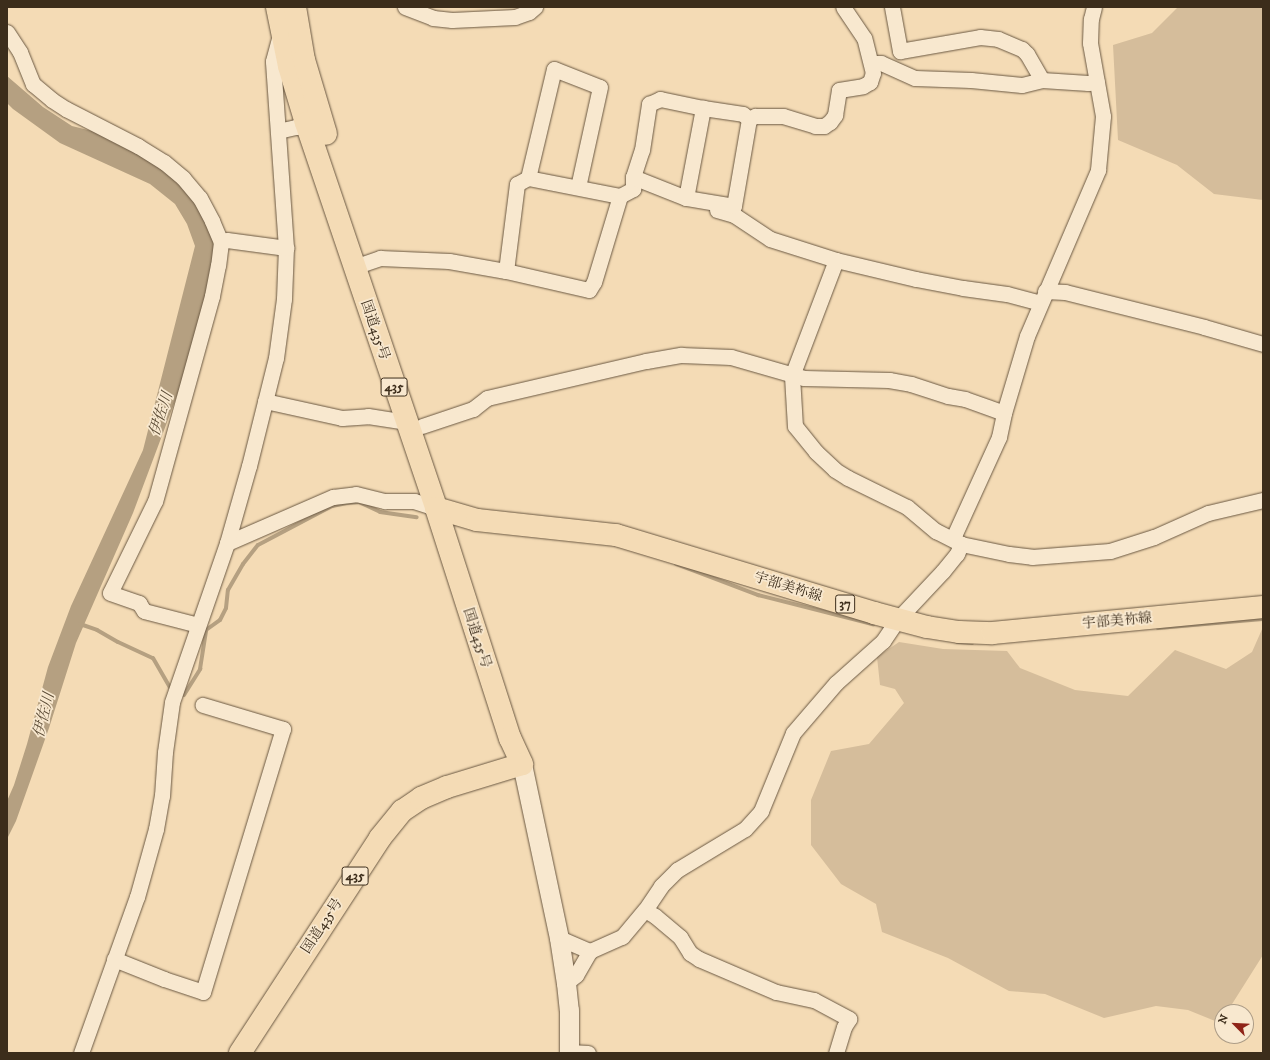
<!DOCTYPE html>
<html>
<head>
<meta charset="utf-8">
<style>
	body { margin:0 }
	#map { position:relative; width:1270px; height:1060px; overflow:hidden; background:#f4dbb5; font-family:"IM FELL DW Pica","Noto Serif JP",serif }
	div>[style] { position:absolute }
	.green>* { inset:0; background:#d5bd9b }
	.water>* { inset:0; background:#b5a081 }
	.stream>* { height:4px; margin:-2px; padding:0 2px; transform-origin:2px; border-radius:2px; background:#b5a081 }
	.roads { filter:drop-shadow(0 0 1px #6a5842) drop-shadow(0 0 1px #6a5842) }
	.minor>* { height:15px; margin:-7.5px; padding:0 7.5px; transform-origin:7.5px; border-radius:7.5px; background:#f8e8cf }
	.tertiary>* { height:19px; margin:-9.5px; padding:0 9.5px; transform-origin:9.5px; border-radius:9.5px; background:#f8e8cf }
	.primary>* { height:22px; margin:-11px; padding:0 11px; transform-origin:11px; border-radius:11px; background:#f4dbb5 }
	.trunk>* { height:22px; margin:-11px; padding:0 11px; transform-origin:11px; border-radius:11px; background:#f4dbb5 }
	span { translate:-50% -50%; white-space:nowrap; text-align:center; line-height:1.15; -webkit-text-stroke:3.5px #f8e8cf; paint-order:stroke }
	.shield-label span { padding:1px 3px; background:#f8e8cf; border:1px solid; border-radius:3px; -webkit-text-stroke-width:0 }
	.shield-label { font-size:13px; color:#3c2d1b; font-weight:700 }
	.street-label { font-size:14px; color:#3c2d1b }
	.water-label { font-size:15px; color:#5a4a34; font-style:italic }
	.frame { position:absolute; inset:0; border:8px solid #3c2d1b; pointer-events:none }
	.north { position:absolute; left:1214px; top:1004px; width:40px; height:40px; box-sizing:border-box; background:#f8e8cf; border:1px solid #ad9d87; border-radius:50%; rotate:294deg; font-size:11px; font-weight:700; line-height:16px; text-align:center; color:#3c2d1b }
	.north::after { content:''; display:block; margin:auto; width:14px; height:18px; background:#8f2418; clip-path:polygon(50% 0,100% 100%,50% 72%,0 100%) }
</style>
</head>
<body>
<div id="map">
	<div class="green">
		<i style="clip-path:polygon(1178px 7px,1263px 7px,1263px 200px,1214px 194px,1177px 165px,1118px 140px,1113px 45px,1152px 33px)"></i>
		<i style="clip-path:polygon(1263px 627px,1263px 955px,1227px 1012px,1222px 1012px,1220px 1023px,1188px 1010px,1156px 1006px,1104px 1018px,1045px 994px,1009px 991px,948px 958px,882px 932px,876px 904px,841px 884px,811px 845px,811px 800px,831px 751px,869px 744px,904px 703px,895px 689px,880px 685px,877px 657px,899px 642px,943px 649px,1007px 651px,1020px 668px,1075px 690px,1128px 696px,1175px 650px,1226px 669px,1252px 652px)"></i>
	</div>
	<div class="water">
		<i style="clip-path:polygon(7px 76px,43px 107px,72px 126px,96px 132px,147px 158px,170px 176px,184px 189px,199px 209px,211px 232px,215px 251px,212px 271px,184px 377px,133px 513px,76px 643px,49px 728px,16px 821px,7px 839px,7px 801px,14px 785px,27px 744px,48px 667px,71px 606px,143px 450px,195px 246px,187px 224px,175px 204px,150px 184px,60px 143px,13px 109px,7px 103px)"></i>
	</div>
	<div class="stream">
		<i style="left:676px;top:564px;width:88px;rotate:20.7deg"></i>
		<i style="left:758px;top:595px;width:119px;rotate:14.2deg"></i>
		<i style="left:80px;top:624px;width:18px;rotate:19deg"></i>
		<i style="left:97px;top:630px;width:24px;rotate:30deg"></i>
		<i style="left:118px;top:642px;width:38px;rotate:25deg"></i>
		<i style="left:153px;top:658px;width:34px;rotate:60deg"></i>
		<i style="left:1158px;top:628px;width:105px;rotate:-4.9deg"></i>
		<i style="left:957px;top:642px;width:15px;rotate:4deg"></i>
		<i style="left:184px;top:695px;width:31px;rotate:-58deg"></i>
		<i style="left:200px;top:669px;width:39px;rotate:-81deg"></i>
		<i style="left:206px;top:630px;width:17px;rotate:-36deg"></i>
		<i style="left:220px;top:620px;width:13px;rotate:-63deg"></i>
		<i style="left:226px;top:608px;width:18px;rotate:-84deg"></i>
		<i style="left:228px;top:590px;width:30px;rotate:-60deg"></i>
		<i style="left:243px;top:564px;width:24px;rotate:-52deg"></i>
		<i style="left:258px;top:545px;width:84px;rotate:-27.8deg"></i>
		<i style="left:332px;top:506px;width:15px;rotate:-11deg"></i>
		<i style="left:347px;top:503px;width:12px;rotate:-5deg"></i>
		<i style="left:359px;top:502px;width:23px;rotate:25deg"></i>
		<i style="left:380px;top:512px;width:37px;rotate:8deg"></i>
	</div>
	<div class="roads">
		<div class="minor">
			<i style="left:405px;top:7px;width:30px;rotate:21deg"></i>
			<i style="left:433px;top:18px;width:19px;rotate:6deg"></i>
			<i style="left:452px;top:20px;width:63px;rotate:-2.7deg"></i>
			<i style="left:515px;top:17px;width:15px;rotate:-20deg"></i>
			<i style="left:529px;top:12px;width:8px;rotate:-40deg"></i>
			<i style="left:892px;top:7px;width:45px;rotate:79.7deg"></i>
			<i style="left:900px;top:51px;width:81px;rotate:-9.9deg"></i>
			<i style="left:980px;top:37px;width:18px;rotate:6deg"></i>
			<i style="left:998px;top:39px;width:26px;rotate:23deg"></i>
			<i style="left:1022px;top:49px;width:7px;rotate:45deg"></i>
			<i style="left:1027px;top:54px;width:30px;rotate:60deg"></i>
			<i style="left:7px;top:32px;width:24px;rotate:57deg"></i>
			<i style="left:20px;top:52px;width:35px;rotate:68deg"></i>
			<i style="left:33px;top:84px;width:25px;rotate:40deg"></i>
			<i style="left:52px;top:100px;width:17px;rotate:33deg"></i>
			<i style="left:66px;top:109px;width:81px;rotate:27.2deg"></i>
			<i style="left:138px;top:146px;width:31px;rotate:32deg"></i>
			<i style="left:164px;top:162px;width:25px;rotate:40deg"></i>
			<i style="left:183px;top:178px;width:26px;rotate:50deg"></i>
			<i style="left:200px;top:198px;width:26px;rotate:62deg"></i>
			<i style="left:212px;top:221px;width:23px;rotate:67deg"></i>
			<i style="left:221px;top:242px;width:23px;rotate:97deg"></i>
			<i style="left:218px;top:265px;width:32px;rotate:101deg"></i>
			<i style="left:212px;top:296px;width:213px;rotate:105.5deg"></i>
			<i style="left:155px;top:501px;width:102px;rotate:116.1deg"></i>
			<i style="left:110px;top:593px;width:31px;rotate:19deg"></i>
			<i style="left:139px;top:603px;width:9px;rotate:58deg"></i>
			<i style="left:144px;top:611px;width:56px;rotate:14.5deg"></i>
			<i style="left:871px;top:63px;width:10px"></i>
			<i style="left:881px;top:63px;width:37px;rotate:24deg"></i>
			<i style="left:915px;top:78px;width:56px;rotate:2deg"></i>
			<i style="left:971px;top:80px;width:51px;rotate:5.6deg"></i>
			<i style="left:1022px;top:85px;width:21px;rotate:-14deg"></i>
			<i style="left:1042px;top:80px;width:46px;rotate:3.7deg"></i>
			<i style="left:1088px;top:83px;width:9px;rotate:-6deg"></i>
			<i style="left:749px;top:119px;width:7px;rotate:-27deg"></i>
			<i style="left:755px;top:116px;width:28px"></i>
			<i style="left:783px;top:116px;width:34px;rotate:17deg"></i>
			<i style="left:815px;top:126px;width:9px"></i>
			<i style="left:824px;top:126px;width:7px;rotate:-34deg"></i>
			<i style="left:830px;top:122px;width:9px;rotate:-54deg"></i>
			<i style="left:835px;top:115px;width:25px;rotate:-81deg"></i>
			<i style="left:839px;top:90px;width:24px;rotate:-9deg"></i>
			<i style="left:863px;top:86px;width:8px;rotate:-30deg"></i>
			<i style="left:870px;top:82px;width:9px;rotate:-72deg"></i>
			<i style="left:873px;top:73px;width:36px;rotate:-104deg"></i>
			<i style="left:864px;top:38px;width:37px;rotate:-124deg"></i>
			<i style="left:278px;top:131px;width:18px;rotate:-13deg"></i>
			<i style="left:296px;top:127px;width:21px;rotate:-23deg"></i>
			<i style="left:528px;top:178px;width:112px;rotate:-76.6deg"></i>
			<i style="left:554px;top:69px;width:49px;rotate:21.4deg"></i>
			<i style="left:600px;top:87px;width:102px;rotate:102.4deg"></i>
			<i style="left:686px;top:198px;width:92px;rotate:-79.3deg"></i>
			<i style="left:717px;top:210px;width:18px;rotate:16deg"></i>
			<i style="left:734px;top:215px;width:43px;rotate:33.7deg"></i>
			<i style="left:770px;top:239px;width:69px;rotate:17.7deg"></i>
			<i style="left:836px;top:260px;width:82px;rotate:13.4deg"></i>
			<i style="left:916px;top:279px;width:48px;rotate:10.8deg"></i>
			<i style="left:963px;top:288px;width:44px;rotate:7.8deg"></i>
			<i style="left:1007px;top:294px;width:34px;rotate:15deg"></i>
			<i style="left:221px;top:242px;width:6px;rotate:-18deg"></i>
			<i style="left:227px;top:240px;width:60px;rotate:7.7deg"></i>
			<i style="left:836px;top:260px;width:124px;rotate:110.8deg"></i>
			<i style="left:792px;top:376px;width:50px;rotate:86.6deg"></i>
			<i style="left:795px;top:426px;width:33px;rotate:51deg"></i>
			<i style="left:816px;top:452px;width:26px;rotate:43deg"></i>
			<i style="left:835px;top:470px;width:15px;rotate:32deg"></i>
			<i style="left:848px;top:478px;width:66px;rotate:26.2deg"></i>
			<i style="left:907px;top:507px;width:38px;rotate:40deg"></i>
			<i style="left:936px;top:531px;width:28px;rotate:27deg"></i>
			<i style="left:961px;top:544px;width:49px;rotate:11.8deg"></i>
			<i style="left:1009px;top:554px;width:23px;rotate:7deg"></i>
			<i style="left:1032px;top:557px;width:78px;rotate:-4.4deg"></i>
			<i style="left:1110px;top:551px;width:46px;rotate:-17.7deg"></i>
			<i style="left:1154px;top:537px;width:59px;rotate:-24deg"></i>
			<i style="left:1208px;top:513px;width:57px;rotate:-13.3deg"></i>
			<i style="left:354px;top:267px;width:28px;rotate:-19deg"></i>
			<i style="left:380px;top:258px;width:69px;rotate:2.5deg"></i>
			<i style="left:449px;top:261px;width:58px;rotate:10deg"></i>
			<i style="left:506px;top:271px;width:85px;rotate:12.9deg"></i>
			<i style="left:589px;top:290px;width:9px;rotate:-58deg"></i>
			<i style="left:594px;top:282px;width:90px;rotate:-73.2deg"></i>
			<i style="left:620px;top:196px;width:15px;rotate:-28deg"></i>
			<i style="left:633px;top:189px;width:12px;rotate:-90deg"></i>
			<i style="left:633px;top:177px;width:28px;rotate:-72deg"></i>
			<i style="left:642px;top:150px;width:47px;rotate:-81.3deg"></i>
			<i style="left:649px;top:104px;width:12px;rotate:-24deg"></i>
			<i style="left:660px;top:99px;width:44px;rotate:11.8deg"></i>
			<i style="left:703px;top:108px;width:40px;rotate:8.5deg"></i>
			<i style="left:743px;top:114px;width:8px;rotate:40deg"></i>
			<i style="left:749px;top:119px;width:88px;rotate:99.8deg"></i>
			<i style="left:734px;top:206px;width:49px;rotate:-170.5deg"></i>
			<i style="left:686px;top:198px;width:57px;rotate:-158.4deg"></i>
			<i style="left:506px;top:271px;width:88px;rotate:-82.8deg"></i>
			<i style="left:517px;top:184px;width:13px;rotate:-29deg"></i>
			<i style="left:528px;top:178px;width:94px;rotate:11.1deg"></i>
			<i style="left:1045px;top:291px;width:20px;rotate:3deg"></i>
			<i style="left:1065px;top:292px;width:143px;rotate:14.1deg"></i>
			<i style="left:1204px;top:327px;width:61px;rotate:16.1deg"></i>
			<i style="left:265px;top:401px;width:79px;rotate:12.4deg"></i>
			<i style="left:342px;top:418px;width:26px;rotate:-4deg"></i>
			<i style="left:368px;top:416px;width:38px;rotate:9deg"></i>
			<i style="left:422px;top:426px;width:54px;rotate:-18.4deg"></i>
			<i style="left:473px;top:409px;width:18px;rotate:-38deg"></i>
			<i style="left:487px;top:398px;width:163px;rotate:-13.1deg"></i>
			<i style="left:646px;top:361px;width:36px;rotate:-10deg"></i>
			<i style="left:681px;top:355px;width:50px;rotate:2.3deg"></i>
			<i style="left:731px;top:357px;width:76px;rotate:16deg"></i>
			<i style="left:804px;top:378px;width:85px;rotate:1.3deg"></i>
			<i style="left:889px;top:380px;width:22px;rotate:10deg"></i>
			<i style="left:911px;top:384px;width:39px;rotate:18deg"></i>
			<i style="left:948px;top:396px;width:17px;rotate:10deg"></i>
			<i style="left:965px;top:399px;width:41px;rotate:19.7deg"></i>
			<i style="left:953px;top:538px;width:111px;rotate:-65.5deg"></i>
			<i style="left:999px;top:437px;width:25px;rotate:-78deg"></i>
			<i style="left:1004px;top:413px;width:80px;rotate:-73.4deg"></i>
			<i style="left:1027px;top:336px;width:181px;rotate:-66.8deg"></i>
			<i style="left:1098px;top:170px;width:54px;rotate:-84.7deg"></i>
			<i style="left:1103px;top:116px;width:74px;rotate:-100.1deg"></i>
			<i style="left:1090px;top:43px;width:24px;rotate:-88deg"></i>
			<i style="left:1091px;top:19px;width:12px;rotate:-76deg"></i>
			<i style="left:227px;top:543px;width:116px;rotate:-23.5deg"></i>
			<i style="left:333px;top:497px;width:23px;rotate:-7deg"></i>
			<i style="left:356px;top:494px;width:30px;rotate:14deg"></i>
			<i style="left:385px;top:501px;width:29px"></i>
			<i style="left:414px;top:501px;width:23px;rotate:18deg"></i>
			<i style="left:645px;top:910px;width:12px;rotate:31deg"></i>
			<i style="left:655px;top:916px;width:33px;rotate:40deg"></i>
			<i style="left:680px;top:937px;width:19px;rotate:58deg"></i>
			<i style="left:690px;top:953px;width:11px;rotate:34deg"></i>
			<i style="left:699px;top:959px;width:84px;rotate:23.2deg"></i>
			<i style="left:776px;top:992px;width:39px;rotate:12deg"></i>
			<i style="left:814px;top:1000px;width:40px;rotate:28deg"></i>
			<i style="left:849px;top:1019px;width:9px;rotate:122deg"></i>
			<i style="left:844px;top:1027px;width:27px;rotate:107deg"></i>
			<i style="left:559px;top:938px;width:34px;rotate:23deg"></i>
			<i style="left:114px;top:959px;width:54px;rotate:21.8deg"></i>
			<i style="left:164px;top:979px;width:41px;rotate:18.4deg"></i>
			<i style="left:203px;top:992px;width:275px;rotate:-73.1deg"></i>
			<i style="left:283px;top:729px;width:84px;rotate:-163.3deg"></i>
			<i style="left:566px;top:983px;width:13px;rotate:-39deg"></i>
			<i style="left:576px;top:975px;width:28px;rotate:-60deg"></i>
			<i style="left:590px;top:951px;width:35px;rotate:-24deg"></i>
			<i style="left:622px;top:937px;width:35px;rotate:-50deg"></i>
			<i style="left:645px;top:910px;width:29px;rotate:-56deg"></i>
			<i style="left:661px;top:886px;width:23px;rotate:-45deg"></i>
			<i style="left:677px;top:870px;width:79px;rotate:-31.1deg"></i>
			<i style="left:745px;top:829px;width:24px;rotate:-48deg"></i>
			<i style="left:761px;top:811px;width:84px;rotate:-67.7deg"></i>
			<i style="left:793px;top:733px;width:66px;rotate:-49.3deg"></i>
			<i style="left:836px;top:683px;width:63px;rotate:-41.8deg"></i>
			<i style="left:883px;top:641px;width:25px;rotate:-56deg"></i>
			<i style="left:897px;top:620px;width:67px;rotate:-46.8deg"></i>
			<i style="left:943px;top:571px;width:22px;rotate:-51deg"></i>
			<i style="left:957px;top:554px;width:11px;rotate:-68deg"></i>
			<i style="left:569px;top:1052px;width:19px;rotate:3deg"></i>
			<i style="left:81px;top:1053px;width:166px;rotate:-70.3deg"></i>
			<i style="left:137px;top:897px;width:71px;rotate:-74.4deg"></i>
			<i style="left:156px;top:829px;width:34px;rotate:-80deg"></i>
			<i style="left:162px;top:796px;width:44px;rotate:-86.1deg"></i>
			<i style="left:165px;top:752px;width:50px;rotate:-82deg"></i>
			<i style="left:172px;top:702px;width:168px;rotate:-70.9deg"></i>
			<i style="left:227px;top:543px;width:80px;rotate:-74.1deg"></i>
			<i style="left:249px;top:466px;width:111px;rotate:-76deg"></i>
			<i style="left:276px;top:358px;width:60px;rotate:-82.3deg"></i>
			<i style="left:284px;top:299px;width:51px;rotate:-87.8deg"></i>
			<i style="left:286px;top:248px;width:187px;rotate:-94deg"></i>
			<i style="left:273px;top:61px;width:27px;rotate:-75deg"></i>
		</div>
		<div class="tertiary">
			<i style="left:522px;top:764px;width:178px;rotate:78deg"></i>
			<i style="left:559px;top:938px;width:46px;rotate:81.2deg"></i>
			<i style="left:566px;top:983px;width:27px;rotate:84deg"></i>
			<i style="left:569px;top:1010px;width:43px;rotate:90deg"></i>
		</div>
		<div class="primary">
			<i style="left:436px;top:508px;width:43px;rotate:16.3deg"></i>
			<i style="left:477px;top:520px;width:140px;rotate:6.2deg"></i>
			<i style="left:616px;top:535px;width:270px;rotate:16.8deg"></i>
			<i style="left:874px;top:613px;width:55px;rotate:14.8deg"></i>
			<i style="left:927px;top:627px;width:32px;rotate:9deg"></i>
			<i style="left:959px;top:632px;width:34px;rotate:2deg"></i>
			<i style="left:993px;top:633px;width:271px;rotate:-5.5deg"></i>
		</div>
		<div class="trunk">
			<i style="left:277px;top:7px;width:60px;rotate:78.5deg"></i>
			<i style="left:289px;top:66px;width:59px;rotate:73.4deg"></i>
			<i style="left:306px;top:123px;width:406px;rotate:71.3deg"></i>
			<i style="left:436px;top:508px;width:242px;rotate:72.2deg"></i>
			<i style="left:510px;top:738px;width:29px;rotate:65deg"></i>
			<i style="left:295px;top:7px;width:54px;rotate:80.4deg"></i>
			<i style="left:304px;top:60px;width:77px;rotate:73.4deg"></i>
			<i style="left:240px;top:1053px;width:257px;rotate:-56.9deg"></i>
			<i style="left:380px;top:838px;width:35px;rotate:-51deg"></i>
			<i style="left:402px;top:811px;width:23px;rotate:-34deg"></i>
			<i style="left:421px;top:798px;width:28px;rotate:-23deg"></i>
			<i style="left:447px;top:787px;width:78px;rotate:-17deg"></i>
		</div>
	</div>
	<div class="shield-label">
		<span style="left:394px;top:387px">435</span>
		<span style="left:845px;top:604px">37</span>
		<span style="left:355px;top:876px">435</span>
	</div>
	<div class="street-label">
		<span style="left:375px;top:330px;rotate:71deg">国道435号</span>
		<span style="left:788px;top:587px;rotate:17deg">宇部美祢線</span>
		<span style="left:1117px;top:621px;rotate:-5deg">宇部美祢線</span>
		<span style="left:477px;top:638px;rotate:72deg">国道435号</span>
		<span style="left:322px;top:926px;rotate:-57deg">国道435号</span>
	</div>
	<div class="water-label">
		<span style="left:161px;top:414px;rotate:-72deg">伊佐川</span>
		<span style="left:44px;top:715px;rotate:-76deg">伊佐川</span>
	</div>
	<div class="frame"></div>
	<div class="north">N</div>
</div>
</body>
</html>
